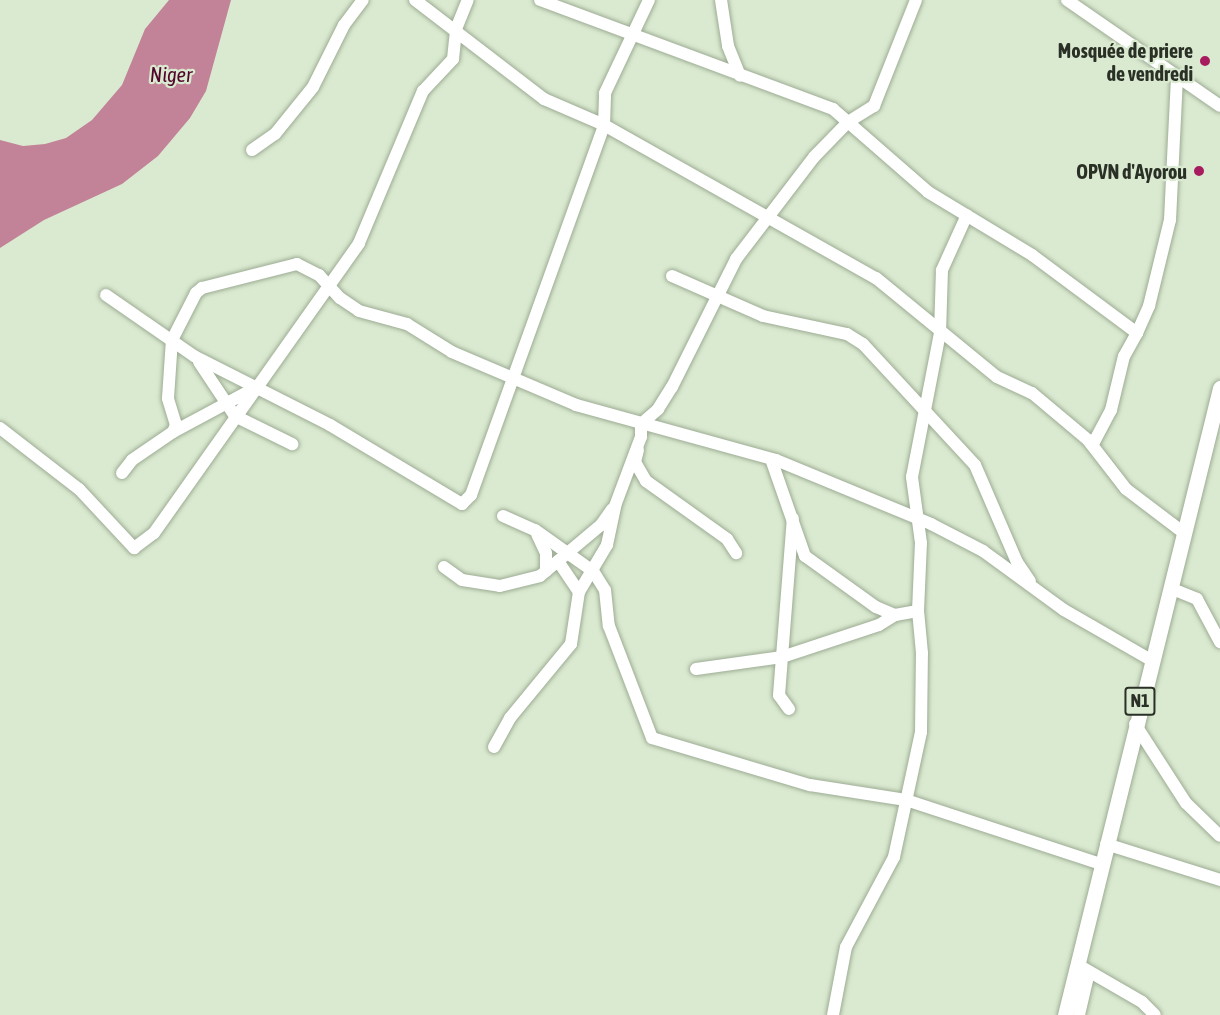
<!DOCTYPE html>
<html>
<head>
<meta charset="utf-8">
<style>
	body { margin:0 }
	#map { position:relative; width:1220px; height:1015px; overflow:hidden; background:#daead0; font-family:"Asap Condensed",sans-serif }
	div>[style] { position:absolute }
	.water>* { inset:0; background:#c28398 }
	.roads { filter:drop-shadow(0 0 2px #9dac94) drop-shadow(0 0 2px #9dac94) }
	.minor>* { height:12px; margin:-6px; padding:0 6px; transform-origin:6px; border-radius:6px; background:#fff }
	.major>* { height:15px; margin:-7.5px; padding:0 7.5px; transform-origin:7.5px; border-radius:7.5px; background:#fff }
	.dots>* { width:16px; height:16px; translate:-50% -50%; box-sizing:border-box; border:3px solid #daead0; border-radius:50% }
	span { translate:-50% -50%; white-space:nowrap; text-align:center; line-height:1.15; -webkit-text-stroke:4.5px #daead0; paint-order:stroke }
	.shield-label span { padding:2px 4px; background:#daead0; border:2px solid; border-radius:4px; -webkit-text-stroke-width:0 }
	.shield-label { font-size:18px; color:#2a3026; font-weight:700 }
	.poi-label { font-size:20px; color:#2a3026; font-weight:700 }
	.right { translate:-100% -50%; text-align:right }
	.water-label { font-size:21px; color:#51052b; font-style:italic }
</style>
</head>
<body>
<div id="map">
	<div class="water">
		<i style="clip-path:polygon(169px 0,231px 0,206px 91px,190px 118px,158px 156px,122px 184px,44px 220px,0 248px,0 140px,23px 146px,45px 144px,66px 138px,92px 120px,122px 85px,145px 29px)"></i>
	</div>
	<div class="roads">
		<div class="minor">
			<i style="left:415px;top:0;width:163px;rotate:37.5deg"></i>
			<i style="left:544px;top:99px;width:65px;rotate:23.4deg"></i>
			<i style="left:604px;top:125px;width:312px;rotate:29.4deg"></i>
			<i style="left:876px;top:278px;width:156px;rotate:39.3deg"></i>
			<i style="left:997px;top:377px;width:38px;rotate:25deg"></i>
			<i style="left:1032px;top:393px;width:73px;rotate:40deg"></i>
			<i style="left:1088px;top:440px;width:62px;rotate:52.2deg"></i>
			<i style="left:1126px;top:489px;width:73px;rotate:37.2deg"></i>
			<i style="left:540px;top:0;width:313px;rotate:20.4deg"></i>
			<i style="left:833px;top:109px;width:126px;rotate:41.1deg"></i>
			<i style="left:928px;top:192px;width:122px;rotate:31.2deg"></i>
			<i style="left:1032px;top:255px;width:131px;rotate:36.6deg"></i>
			<i style="left:1137px;top:333px;width:26px;rotate:119deg"></i>
			<i style="left:1124px;top:356px;width:56px;rotate:103.5deg"></i>
			<i style="left:1111px;top:410px;width:40px;rotate:118deg"></i>
			<i style="left:721px;top:0;width:47px;rotate:81.3deg"></i>
			<i style="left:728px;top:46px;width:32px;rotate:68deg"></i>
			<i style="left:1067px;top:0;width:186px;rotate:34.7deg"></i>
			<i style="left:252px;top:150px;width:28px;rotate:-35deg"></i>
			<i style="left:275px;top:134px;width:60px;rotate:-51deg"></i>
			<i style="left:313px;top:87px;width:69px;rotate:-63.4deg"></i>
			<i style="left:344px;top:25px;width:31px;rotate:-53deg"></i>
			<i style="left:672px;top:276px;width:99px;rotate:23.7deg"></i>
			<i style="left:763px;top:316px;width:86px;rotate:12.1deg"></i>
			<i style="left:847px;top:334px;width:19px;rotate:32deg"></i>
			<i style="left:863px;top:344px;width:165px;rotate:47.2deg"></i>
			<i style="left:975px;top:465px;width:106px;rotate:66.6deg"></i>
			<i style="left:1017px;top:562px;width:23px;rotate:56deg"></i>
			<i style="left:106px;top:295px;width:107px;rotate:34.7deg"></i>
			<i style="left:194px;top:356px;width:153px;rotate:26.9deg"></i>
			<i style="left:330px;top:425px;width:154px;rotate:30.9deg"></i>
			<i style="left:462px;top:504px;width:13px;rotate:-45deg"></i>
			<i style="left:471px;top:495px;width:393px;rotate:-70.2deg"></i>
			<i style="left:604px;top:125px;width:32px;rotate:-88deg"></i>
			<i style="left:605px;top:93px;width:103px;rotate:-64.7deg"></i>
			<i style="left:1137px;top:333px;width:30px;rotate:-66deg"></i>
			<i style="left:1149px;top:306px;width:89px;rotate:-76.3deg"></i>
			<i style="left:1170px;top:220px;width:144px;rotate:-87.2deg"></i>
			<i style="left:199px;top:362px;width:65px;rotate:56.3deg"></i>
			<i style="left:235px;top:416px;width:64px;rotate:26.2deg"></i>
			<i style="left:0;top:428px;width:100px;rotate:37.7deg"></i>
			<i style="left:79px;top:489px;width:81px;rotate:47deg"></i>
			<i style="left:134px;top:548px;width:25px;rotate:-37deg"></i>
			<i style="left:154px;top:533px;width:355px;rotate:-54.7deg"></i>
			<i style="left:359px;top:243px;width:165px;rotate:-67.2deg"></i>
			<i style="left:423px;top:91px;width:44px;rotate:-46.8deg"></i>
			<i style="left:453px;top:59px;width:30px;rotate:-84deg"></i>
			<i style="left:456px;top:29px;width:31px;rotate:-68deg"></i>
			<i style="left:173px;top:432px;width:93px;rotate:-28.2deg"></i>
			<i style="left:638px;top:450px;width:12px;rotate:104deg"></i>
			<i style="left:635px;top:462px;width:22px;rotate:60deg"></i>
			<i style="left:646px;top:481px;width:100px;rotate:35.6deg"></i>
			<i style="left:727px;top:539px;width:17px;rotate:57deg"></i>
			<i style="left:771px;top:459px;width:103px;rotate:70.7deg"></i>
			<i style="left:805px;top:556px;width:87px;rotate:35.7deg"></i>
			<i style="left:876px;top:607px;width:21px;rotate:23deg"></i>
			<i style="left:122px;top:473px;width:16px;rotate:-52deg"></i>
			<i style="left:132px;top:460px;width:50px;rotate:-34.3deg"></i>
			<i style="left:173px;top:432px;width:8px;rotate:-67deg"></i>
			<i style="left:176px;top:425px;width:28px;rotate:-107deg"></i>
			<i style="left:168px;top:398px;width:58px;rotate:-86.1deg"></i>
			<i style="left:172px;top:340px;width:53px;rotate:-62.9deg"></i>
			<i style="left:196px;top:293px;width:8px;rotate:-40deg"></i>
			<i style="left:202px;top:288px;width:98px;rotate:-14.2deg"></i>
			<i style="left:297px;top:264px;width:25px;rotate:27deg"></i>
			<i style="left:319px;top:275px;width:31px;rotate:48deg"></i>
			<i style="left:340px;top:298px;width:23px;rotate:34deg"></i>
			<i style="left:359px;top:311px;width:50px;rotate:15.2deg"></i>
			<i style="left:407px;top:324px;width:53px;rotate:31.9deg"></i>
			<i style="left:452px;top:352px;width:135px;rotate:23.1deg"></i>
			<i style="left:576px;top:405px;width:207px;rotate:15.4deg"></i>
			<i style="left:776px;top:460px;width:168px;rotate:22.4deg"></i>
			<i style="left:931px;top:524px;width:59px;rotate:27.4deg"></i>
			<i style="left:983px;top:551px;width:100px;rotate:36.1deg"></i>
			<i style="left:1064px;top:610px;width:100px;rotate:29.9deg"></i>
			<i style="left:503px;top:516px;width:35px;rotate:24deg"></i>
			<i style="left:535px;top:530px;width:71px;rotate:35.3deg"></i>
			<i style="left:593px;top:571px;width:22px;rotate:58deg"></i>
			<i style="left:605px;top:590px;width:36px;rotate:84deg"></i>
			<i style="left:609px;top:626px;width:120px;rotate:69deg"></i>
			<i style="left:652px;top:738px;width:165px;rotate:16.6deg"></i>
			<i style="left:810px;top:785px;width:97px;rotate:8.9deg"></i>
			<i style="left:906px;top:800px;width:205px;rotate:18.2deg"></i>
			<i style="left:537px;top:534px;width:21px;rotate:65deg"></i>
			<i style="left:546px;top:553px;width:18px;rotate:90deg"></i>
			<i style="left:558px;top:561px;width:37px;rotate:56deg"></i>
			<i style="left:444px;top:567px;width:22px;rotate:36deg"></i>
			<i style="left:462px;top:580px;width:38px;rotate:9deg"></i>
			<i style="left:500px;top:586px;width:41px;rotate:-14deg"></i>
			<i style="left:540px;top:576px;width:80px;rotate:-39.9deg"></i>
			<i style="left:601px;top:525px;width:19px;rotate:-55deg"></i>
			<i style="left:1170px;top:588px;width:29px;rotate:22deg"></i>
			<i style="left:1197px;top:599px;width:49px;rotate:61.9deg"></i>
			<i style="left:696px;top:669px;width:87px;rotate:-7.9deg"></i>
			<i style="left:782px;top:657px;width:102px;rotate:-18.3deg"></i>
			<i style="left:879px;top:625px;width:19px;rotate:-32deg"></i>
			<i style="left:895px;top:615px;width:23px;rotate:-10deg"></i>
			<i style="left:789px;top:709px;width:17px;rotate:-126deg"></i>
			<i style="left:779px;top:695px;width:177px;rotate:-85.5deg"></i>
			<i style="left:1135px;top:724px;width:94px;rotate:57.2deg"></i>
			<i style="left:1186px;top:803px;width:47px;rotate:44.1deg"></i>
			<i style="left:494px;top:747px;width:33px;rotate:-61deg"></i>
			<i style="left:510px;top:718px;width:96px;rotate:-50.5deg"></i>
			<i style="left:571px;top:644px;width:53px;rotate:-81.3deg"></i>
			<i style="left:579px;top:592px;width:55px;rotate:-59.2deg"></i>
			<i style="left:607px;top:545px;width:40px;rotate:-78deg"></i>
			<i style="left:615px;top:506px;width:74px;rotate:-69.4deg"></i>
			<i style="left:641px;top:437px;width:13px;rotate:-90deg"></i>
			<i style="left:641px;top:424px;width:23px;rotate:-41deg"></i>
			<i style="left:658px;top:409px;width:26px;rotate:-58deg"></i>
			<i style="left:672px;top:387px;width:143px;rotate:-63.4deg"></i>
			<i style="left:736px;top:259px;width:128px;rotate:-52.6deg"></i>
			<i style="left:814px;top:157px;width:49px;rotate:-45.8deg"></i>
			<i style="left:848px;top:122px;width:31px;rotate:-32deg"></i>
			<i style="left:874px;top:106px;width:114px;rotate:-68.4deg"></i>
			<i style="left:1106px;top:844px;width:120px;rotate:17.5deg"></i>
			<i style="left:1078px;top:965px;width:74px;rotate:30deg"></i>
			<i style="left:1142px;top:1002px;width:18px;rotate:45deg"></i>
			<i style="left:833px;top:1015px;width:69px;rotate:-79.2deg"></i>
			<i style="left:846px;top:947px;width:102px;rotate:-61.9deg"></i>
			<i style="left:894px;top:857px;width:128px;rotate:-77.8deg"></i>
			<i style="left:921px;top:732px;width:79px;rotate:-89.3deg"></i>
			<i style="left:922px;top:653px;width:42px;rotate:-95.4deg"></i>
			<i style="left:918px;top:611px;width:68px;rotate:-87.5deg"></i>
			<i style="left:921px;top:543px;width:67px;rotate:-97.8deg"></i>
			<i style="left:912px;top:477px;width:147px;rotate:-79deg"></i>
			<i style="left:940px;top:333px;width:63px;rotate:-88.2deg"></i>
			<i style="left:942px;top:270px;width:60px;rotate:-65.6deg"></i>
			<i style="left:1079px;top:1015px;width:44px;rotate:-76.9deg"></i>
		</div>
		<div class="major">
			<i style="left:1065px;top:1015px;width:646px;rotate:-76.11deg"></i>
		</div>
	</div>
	<div class="dots">
		<i style="left:1205px;top:61px;background:#a71c5f"></i>
		<i style="left:1199px;top:171px;background:#a71c5f"></i>
	</div>
	<div class="shield-label">
		<span style="left:1140px;top:701px">N1</span>
	</div>
	<div class="poi-label">
		<span class="right" style="left:1193px;top:62px">Mosquée de priere<br>de vendredi</span>
		<span class="right" style="left:1187px;top:171px">OPVN d'Ayorou</span>
	</div>
	<div class="water-label">
		<span style="left:171px;top:74px">Niger</span>
	</div>
</div>
</body>
</html>
